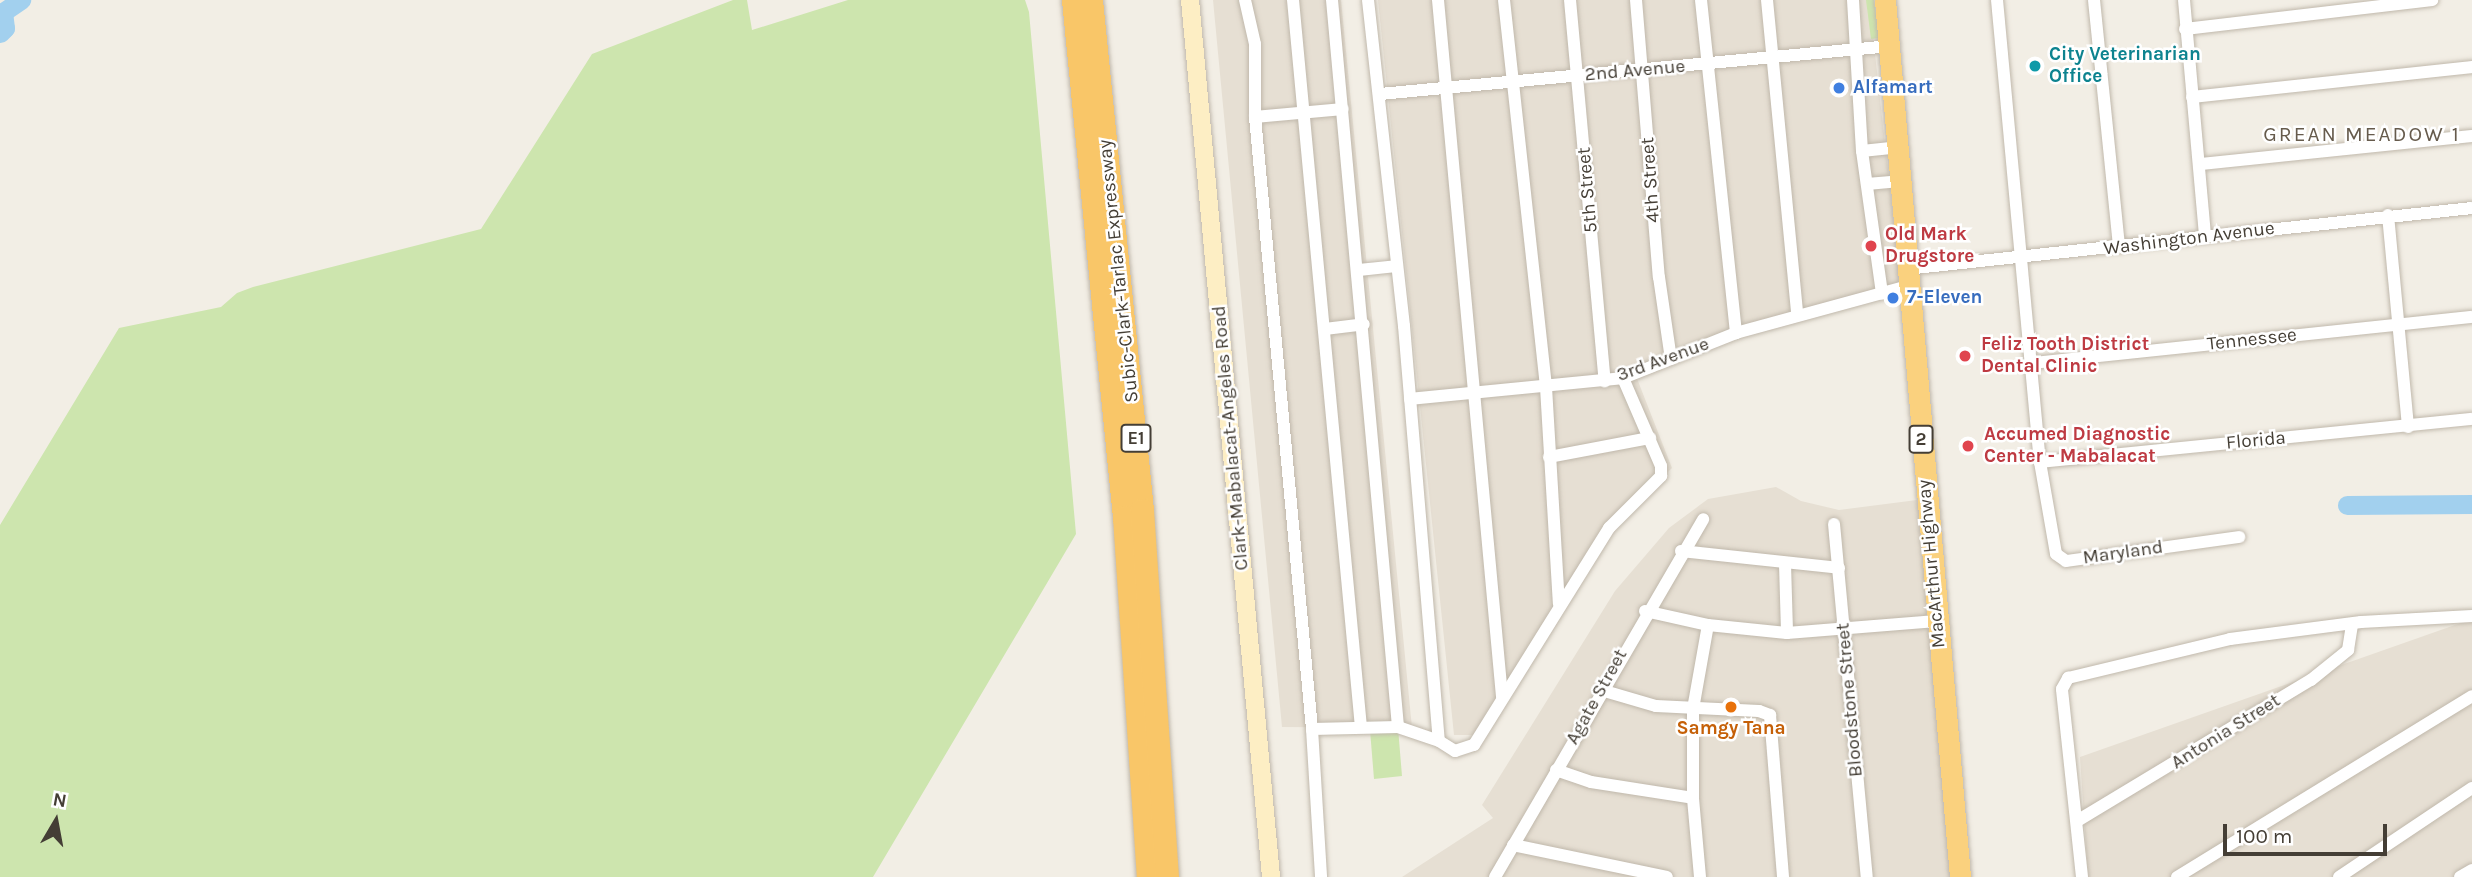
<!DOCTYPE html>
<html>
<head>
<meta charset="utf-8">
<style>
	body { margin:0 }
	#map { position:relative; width:2472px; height:877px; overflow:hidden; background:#f2eee5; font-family:Karla,sans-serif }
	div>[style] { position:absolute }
	.residential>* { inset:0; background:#e6dfd3 }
	.green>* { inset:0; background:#cde5ae }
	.river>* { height:19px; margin:-9.5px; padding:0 9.5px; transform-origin:9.5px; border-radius:9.5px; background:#a2d0ee }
	.roads { filter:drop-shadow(0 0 2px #c0b8ab) drop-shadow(0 0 2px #c0b8ab) }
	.minor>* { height:12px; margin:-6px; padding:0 6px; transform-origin:6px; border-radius:6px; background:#fff }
	.secondary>* { height:18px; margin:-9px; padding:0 9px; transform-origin:9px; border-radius:9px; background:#fdeec4 }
	.trunk>* { height:21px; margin:-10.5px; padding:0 10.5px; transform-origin:10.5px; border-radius:10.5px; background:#fad17e }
	.motorway>* { height:23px; margin:-11.5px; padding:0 11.5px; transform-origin:11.5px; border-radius:11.5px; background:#f9c668 }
	.dots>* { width:19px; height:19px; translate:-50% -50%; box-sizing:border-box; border:4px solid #fff; border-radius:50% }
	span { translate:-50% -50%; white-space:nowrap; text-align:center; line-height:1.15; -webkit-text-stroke:5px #fff; paint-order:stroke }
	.shield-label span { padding:2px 5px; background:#fff; border:2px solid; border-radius:5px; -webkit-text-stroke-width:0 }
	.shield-label { font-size:18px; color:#443e35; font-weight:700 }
	.culture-label { font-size:19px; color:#0d838f; font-weight:700 }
	.left { translate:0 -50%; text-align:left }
	.street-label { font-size:19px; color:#443e35 }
	.shop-label { font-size:19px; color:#366cbe; font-weight:700 }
	.health-label { font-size:19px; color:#be3a42; font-weight:700 }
	.food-label { font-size:19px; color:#c56008; font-weight:700 }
	.neighbourhood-label { font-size:21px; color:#665b4c; letter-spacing:2px }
	.north { position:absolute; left:21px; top:786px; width:70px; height:70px; -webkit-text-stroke:5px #fff; paint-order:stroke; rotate:10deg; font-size:19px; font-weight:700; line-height:28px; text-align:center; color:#443e35 }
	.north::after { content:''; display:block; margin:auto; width:24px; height:32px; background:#443e35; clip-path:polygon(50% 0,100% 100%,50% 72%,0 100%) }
	.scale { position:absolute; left:2223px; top:824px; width:164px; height:32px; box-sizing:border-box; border:4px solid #443e35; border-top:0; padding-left:9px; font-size:21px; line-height:24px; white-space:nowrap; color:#443e35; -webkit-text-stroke:5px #fff; paint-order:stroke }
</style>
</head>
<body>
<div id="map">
	<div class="residential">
		<i style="clip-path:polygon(1213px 0,1341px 0,1412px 728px,1282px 727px)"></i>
		<i style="clip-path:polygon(1378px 0,1869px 0,1901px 288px,1751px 324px,1636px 376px,1672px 468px,1628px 510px,1579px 575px,1483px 735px,1454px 735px)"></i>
		<i style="clip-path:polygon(1776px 487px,1801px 501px,1839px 510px,1917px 500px,1932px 581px,1957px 877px,1402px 877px,1493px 818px,1482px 805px,1615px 591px,1669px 528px,1708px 499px)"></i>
		<i style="clip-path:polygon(2472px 619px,2472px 877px,2088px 877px,2080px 757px)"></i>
	</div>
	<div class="green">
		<i style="clip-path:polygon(733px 0,747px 0,752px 30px,848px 0,1025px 0,1029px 12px,1076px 534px,873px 877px,0 877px,0 525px,119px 328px,221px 307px,237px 293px,253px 287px,481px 229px,592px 54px)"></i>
		<i style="clip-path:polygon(1866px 0,1874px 0,1879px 38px,1871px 39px)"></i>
		<i style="clip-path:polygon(1398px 728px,1402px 776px,1374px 779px,1370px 730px)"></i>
	</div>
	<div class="river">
		<i style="left:0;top:33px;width:7px;rotate:-45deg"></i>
		<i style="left:5px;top:28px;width:16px;rotate:-97deg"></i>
		<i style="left:3px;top:12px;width:22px;rotate:-34deg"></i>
		<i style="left:2347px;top:505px;width:125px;rotate:-0.5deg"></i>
	</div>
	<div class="roads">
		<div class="minor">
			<i style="left:1245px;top:0;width:45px;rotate:77.2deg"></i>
			<i style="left:1255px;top:44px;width:73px;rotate:90deg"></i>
			<i style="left:1255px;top:117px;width:615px;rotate:84.68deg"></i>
			<i style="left:1312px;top:729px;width:148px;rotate:86.5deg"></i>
			<i style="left:1293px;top:0;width:730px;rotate:84.66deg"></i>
			<i style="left:1332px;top:0;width:730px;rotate:84.81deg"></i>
			<i style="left:1368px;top:0;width:328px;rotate:83.7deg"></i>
			<i style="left:1404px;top:326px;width:416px;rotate:85.2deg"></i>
			<i style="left:1439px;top:741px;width:19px;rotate:32deg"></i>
			<i style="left:1455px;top:751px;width:20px;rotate:-18deg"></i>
			<i style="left:1474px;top:745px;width:256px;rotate:-58.1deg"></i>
			<i style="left:1609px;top:528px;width:74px;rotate:-45deg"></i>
			<i style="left:1661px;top:476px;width:10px;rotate:-90deg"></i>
			<i style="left:1661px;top:466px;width:96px;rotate:-113.4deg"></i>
			<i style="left:1438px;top:0;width:700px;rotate:84.75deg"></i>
			<i style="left:1504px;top:0;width:389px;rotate:83.8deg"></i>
			<i style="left:1546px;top:387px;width:217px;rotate:86.6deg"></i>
			<i style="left:1570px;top:0;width:383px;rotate:84.8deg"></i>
			<i style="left:1636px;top:0;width:278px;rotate:85.3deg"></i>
			<i style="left:1659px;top:277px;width:83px;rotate:81.7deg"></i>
			<i style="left:1701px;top:0;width:335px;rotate:84deg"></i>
			<i style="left:1767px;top:0;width:315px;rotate:84.5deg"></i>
			<i style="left:1853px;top:0;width:151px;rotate:86.6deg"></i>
			<i style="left:1862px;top:151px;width:144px;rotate:82deg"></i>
			<i style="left:1997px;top:0;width:464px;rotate:84.7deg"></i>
			<i style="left:2040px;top:462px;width:93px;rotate:80.1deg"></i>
			<i style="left:2056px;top:554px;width:12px;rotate:35deg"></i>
			<i style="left:2066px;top:561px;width:175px;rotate:-7.9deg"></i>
			<i style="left:2094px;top:0;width:248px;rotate:84.2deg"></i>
			<i style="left:2184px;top:0;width:238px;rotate:84.9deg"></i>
			<i style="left:2185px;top:29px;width:249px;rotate:-6.7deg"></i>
			<i style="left:1380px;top:94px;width:513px;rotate:-5.37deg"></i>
			<i style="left:2192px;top:97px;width:282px;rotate:-6.1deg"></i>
			<i style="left:1255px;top:117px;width:88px;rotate:-5.2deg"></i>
			<i style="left:1862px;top:151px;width:36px;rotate:-6deg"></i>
			<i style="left:2201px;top:164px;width:272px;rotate:-5.9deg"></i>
			<i style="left:1867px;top:184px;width:33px;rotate:-5deg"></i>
			<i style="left:2388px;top:215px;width:213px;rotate:84.6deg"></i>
			<i style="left:1906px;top:269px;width:569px;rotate:-6.15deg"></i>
			<i style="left:1359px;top:270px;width:37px;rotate:-6deg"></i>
			<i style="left:1325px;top:329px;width:39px;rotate:-7deg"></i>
			<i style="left:2033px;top:363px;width:441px;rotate:-6deg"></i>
			<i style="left:1410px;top:399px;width:214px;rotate:-5.6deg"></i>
			<i style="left:1623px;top:378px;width:122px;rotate:-21.7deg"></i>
			<i style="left:1736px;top:333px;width:178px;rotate:-15.3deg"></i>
			<i style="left:1549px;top:457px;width:103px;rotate:-10.7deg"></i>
			<i style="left:2040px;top:462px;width:434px;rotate:-5.7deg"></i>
			<i style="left:1834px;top:524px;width:355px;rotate:84.7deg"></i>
			<i style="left:1681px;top:551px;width:159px;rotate:6.1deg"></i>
			<i style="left:1785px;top:564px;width:69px;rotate:88.3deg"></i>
			<i style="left:1645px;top:611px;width:65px;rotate:12.5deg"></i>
			<i style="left:1708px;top:625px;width:79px;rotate:5.8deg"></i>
			<i style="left:1787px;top:633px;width:150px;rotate:-4.6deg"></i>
			<i style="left:1601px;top:690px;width:57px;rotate:16.2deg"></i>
			<i style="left:1656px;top:706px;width:103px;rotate:2.8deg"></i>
			<i style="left:1759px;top:711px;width:12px;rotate:20deg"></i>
			<i style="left:1770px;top:715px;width:163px;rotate:85.4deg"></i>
			<i style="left:1312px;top:729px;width:86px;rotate:-1.3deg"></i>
			<i style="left:1398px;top:727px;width:43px;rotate:18.9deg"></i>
			<i style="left:1556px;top:770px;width:37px;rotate:19deg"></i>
			<i style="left:1591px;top:782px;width:103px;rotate:8.9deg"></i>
			<i style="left:2077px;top:821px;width:273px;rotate:-31.1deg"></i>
			<i style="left:2311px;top:680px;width:48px;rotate:-39deg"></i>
			<i style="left:2348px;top:650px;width:26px;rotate:-81deg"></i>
			<i style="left:1513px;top:845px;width:157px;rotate:11.7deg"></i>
			<i style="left:1495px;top:877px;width:414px;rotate:-59.8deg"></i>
			<i style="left:1700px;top:877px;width:79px;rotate:-95.1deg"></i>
			<i style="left:1693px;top:798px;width:89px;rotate:-90deg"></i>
			<i style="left:1693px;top:709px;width:85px;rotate:-79.9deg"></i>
			<i style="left:2082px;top:877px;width:189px;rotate:-96.1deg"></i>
			<i style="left:2062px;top:689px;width:13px;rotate:-61deg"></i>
			<i style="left:2068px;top:678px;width:167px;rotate:-13.5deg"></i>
			<i style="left:2230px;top:639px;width:132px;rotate:-7.4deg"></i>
			<i style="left:2361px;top:622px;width:111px;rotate:-3.1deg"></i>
			<i style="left:2177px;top:877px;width:346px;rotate:-31.5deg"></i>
			<i style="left:2339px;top:877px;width:160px;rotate:-33.8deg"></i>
			<i style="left:2460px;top:877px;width:14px;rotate:-30deg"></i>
		</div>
		<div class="secondary">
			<i style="left:1190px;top:0;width:881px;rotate:84.72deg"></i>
		</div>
		<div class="trunk">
			<i style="left:1885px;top:0;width:880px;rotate:85.11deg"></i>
		</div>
		<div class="motorway">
			<i style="left:1073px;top:0;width:520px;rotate:84.37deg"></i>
			<i style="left:1124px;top:517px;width:361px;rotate:86.2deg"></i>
			<i style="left:1091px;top:0;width:513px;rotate:84.29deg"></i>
			<i style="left:1142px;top:510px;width:368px;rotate:86.1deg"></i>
		</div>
	</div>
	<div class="dots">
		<i style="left:2035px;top:66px;background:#0f9aa8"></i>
		<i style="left:1839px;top:88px;background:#3f7fe0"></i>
		<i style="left:1871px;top:246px;background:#e0444e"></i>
		<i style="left:1893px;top:298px;background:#3f7fe0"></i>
		<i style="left:1965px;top:356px;background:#e0444e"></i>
		<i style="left:1968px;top:446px;background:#e0444e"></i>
		<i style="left:1731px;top:707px;background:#e8710a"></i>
	</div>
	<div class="shield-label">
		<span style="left:1136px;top:438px">E1</span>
		<span style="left:1921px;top:439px">2</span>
	</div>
	<div class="culture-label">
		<span class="left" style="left:2049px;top:66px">City Veterinarian<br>Office</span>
	</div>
	<div class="street-label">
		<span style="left:1635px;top:71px;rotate:-5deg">2nd Avenue</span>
		<span style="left:1651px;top:180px;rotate:-94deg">4th Street</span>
		<span style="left:1588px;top:190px;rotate:-95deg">5th Street</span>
		<span style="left:2189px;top:239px;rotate:-7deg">Washington Avenue</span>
		<span style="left:1119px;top:271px;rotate:-96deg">Subic-Clark-Tarlac Expressway</span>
		<span style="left:2252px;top:340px;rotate:-6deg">Tennessee</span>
		<span style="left:1663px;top:360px;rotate:-20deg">3rd Avenue</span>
		<span style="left:1231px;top:438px;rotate:-95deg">Clark-Mabalacat-Angeles Road</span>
		<span style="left:2256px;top:441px;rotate:-5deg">Florida</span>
		<span style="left:2123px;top:553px;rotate:-8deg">Maryland</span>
		<span style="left:1932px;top:564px;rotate:-95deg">MacArthur Highway</span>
		<span style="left:1597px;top:697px;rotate:-61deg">Agate Street</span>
		<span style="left:1850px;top:700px;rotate:-95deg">Bloodstone Street</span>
		<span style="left:2226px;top:732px;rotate:-32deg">Antonia Street</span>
	</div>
	<div class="shop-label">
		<span class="left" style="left:1853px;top:88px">Alfamart</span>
		<span class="left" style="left:1907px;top:298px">7-Eleven</span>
	</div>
	<div class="health-label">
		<span class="left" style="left:1885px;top:246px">Old Mark<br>Drugstore</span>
		<span class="left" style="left:1981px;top:356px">Feliz Tooth District<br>Dental Clinic</span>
		<span class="left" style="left:1984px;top:446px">Accumed Diagnostic<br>Center - Mabalacat</span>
	</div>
	<div class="food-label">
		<span style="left:1731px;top:729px">Samgy Tana</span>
	</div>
	<div class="neighbourhood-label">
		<span style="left:2362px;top:134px">GREAN MEADOW 1</span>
	</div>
	<div class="north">N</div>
	<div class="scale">100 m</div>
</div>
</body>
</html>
